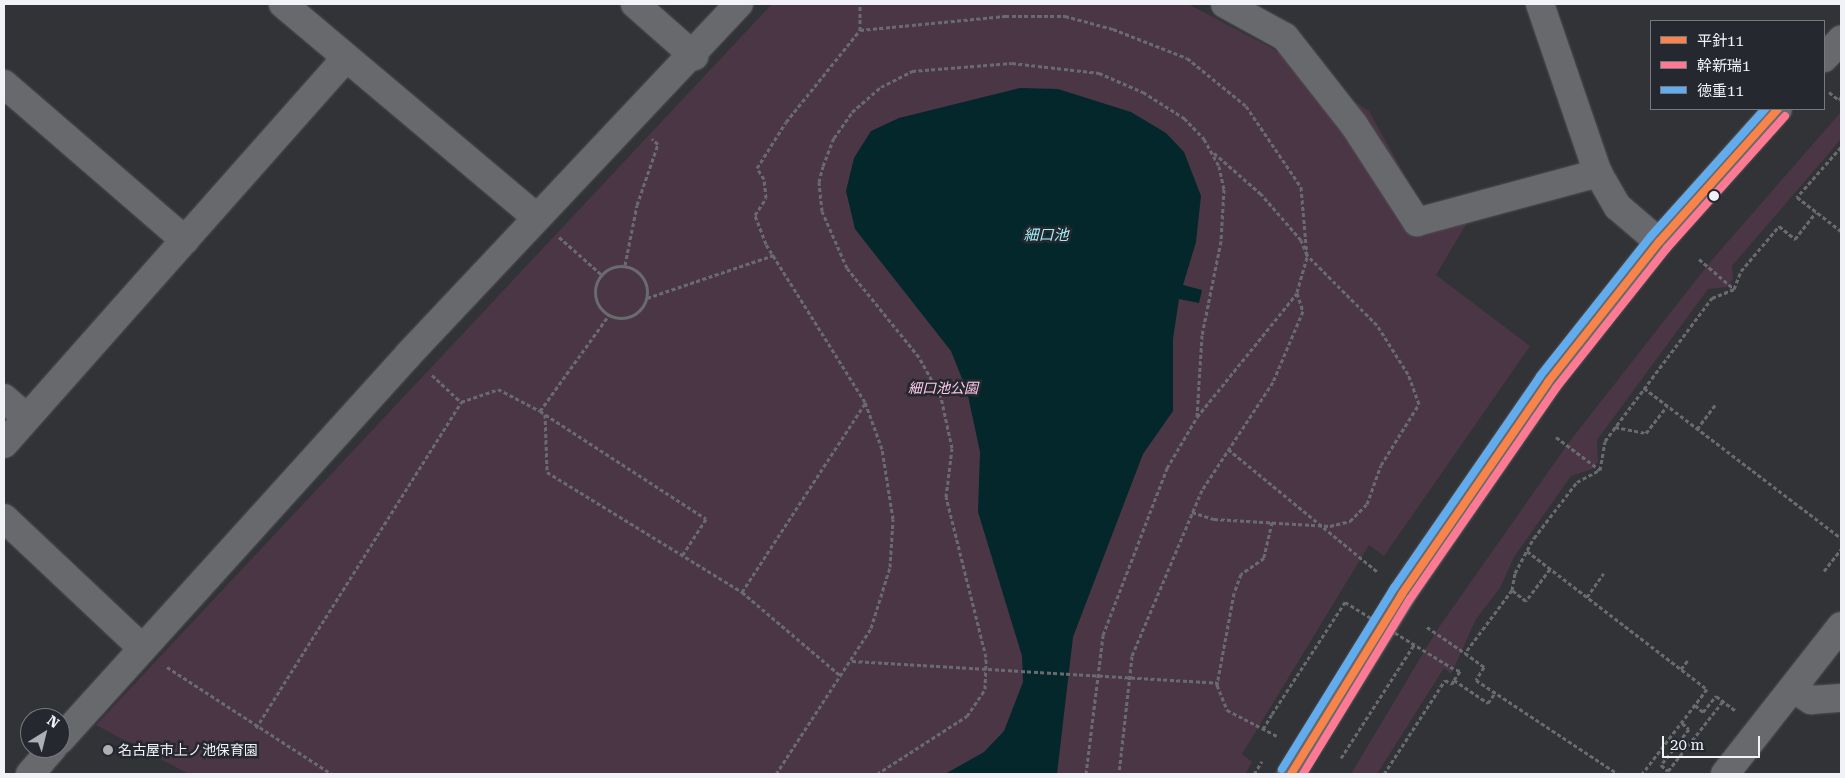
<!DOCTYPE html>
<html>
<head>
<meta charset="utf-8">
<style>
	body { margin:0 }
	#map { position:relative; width:1845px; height:778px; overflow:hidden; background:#323337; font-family:"Roboto Serif","Noto Sans JP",serif }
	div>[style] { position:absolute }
	.green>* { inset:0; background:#4b3645 }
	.water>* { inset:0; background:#04272b }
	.path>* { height:3px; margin-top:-1.5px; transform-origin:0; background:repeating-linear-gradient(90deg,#6a6b6e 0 4px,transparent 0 6.5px) }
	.path>.ring { margin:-1.5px; padding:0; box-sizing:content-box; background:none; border:3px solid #6a6b6e; border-radius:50% }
	.roads { filter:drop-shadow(0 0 1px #4e4f52) drop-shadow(0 0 1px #4e4f52) }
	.minor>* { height:28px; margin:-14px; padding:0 14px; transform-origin:14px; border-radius:14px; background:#68696c }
	.path-bridge>* { height:3px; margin-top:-1.5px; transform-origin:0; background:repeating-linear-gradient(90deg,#6a6b6e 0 4px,transparent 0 6.5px) }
	.bus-1>* { height:8px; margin:-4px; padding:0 4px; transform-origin:4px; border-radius:4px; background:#f8844c }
	.bus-2>* { height:8px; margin:-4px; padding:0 4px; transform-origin:4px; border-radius:4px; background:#fe7a93 }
	.bus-3>* { height:8px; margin:-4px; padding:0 4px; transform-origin:4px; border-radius:4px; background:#60acee }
	.dots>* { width:14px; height:14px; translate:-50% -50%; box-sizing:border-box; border:2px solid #25282f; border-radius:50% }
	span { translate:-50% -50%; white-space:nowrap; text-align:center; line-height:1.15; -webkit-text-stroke:5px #25282f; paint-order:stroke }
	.park-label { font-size:14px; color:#ffc9eb; font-style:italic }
	.poi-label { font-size:14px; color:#f0f2f7 }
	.left { translate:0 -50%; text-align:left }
	.water-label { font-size:15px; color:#a2edf6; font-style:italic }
	.frame { position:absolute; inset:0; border:5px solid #f0f2f7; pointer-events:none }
	.legend { position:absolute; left:1650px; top:20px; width:175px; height:90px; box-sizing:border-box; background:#25282f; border:1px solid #76797f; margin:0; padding:6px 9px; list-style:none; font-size:15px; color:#f0f2f7 }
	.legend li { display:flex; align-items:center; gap:10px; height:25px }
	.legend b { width:25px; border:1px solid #76797f }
	.north { position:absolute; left:20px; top:708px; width:50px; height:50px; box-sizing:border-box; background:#25282f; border:1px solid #76797f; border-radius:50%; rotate:36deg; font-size:14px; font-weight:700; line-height:20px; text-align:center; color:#f0f2f7 }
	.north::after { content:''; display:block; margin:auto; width:18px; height:22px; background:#aeafb4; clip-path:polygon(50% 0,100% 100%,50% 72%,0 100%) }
	.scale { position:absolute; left:1662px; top:736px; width:98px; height:22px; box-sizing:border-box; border:2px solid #f0f2f7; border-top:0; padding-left:6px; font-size:15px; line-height:18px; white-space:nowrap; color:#f0f2f7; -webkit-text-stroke:4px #25282f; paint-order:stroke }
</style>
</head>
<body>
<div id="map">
	<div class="green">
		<i style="clip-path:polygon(772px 4px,1188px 4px,1270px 47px,1369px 111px,1435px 230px,1468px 221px,1436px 275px,1530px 346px,1384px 556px,1369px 545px,1242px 754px,1252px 762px,1245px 774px,189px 774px,96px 725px)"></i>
		<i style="clip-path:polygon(1841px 112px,1841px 139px,1732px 266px,1733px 279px,1727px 287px,1708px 289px,1597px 440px,1598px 462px,1592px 469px,1571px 476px,1514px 557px,1500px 588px,1476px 619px,1451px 674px,1444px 668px,1377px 774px,1351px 774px,1437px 630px,1570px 441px,1711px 261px)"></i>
	</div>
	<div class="water">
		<i style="clip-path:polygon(1020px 88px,1058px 89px,1131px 112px,1166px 133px,1184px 152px,1201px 196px,1196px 242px,1183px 285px,1202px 290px,1199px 303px,1179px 299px,1173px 339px,1173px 411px,1143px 454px,1073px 637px,1057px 774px,945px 774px,984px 752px,1004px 731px,1023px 682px,1022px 656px,978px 512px,980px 452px,967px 391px,951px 351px,855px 229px,846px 191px,854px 158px,871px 131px,899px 118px)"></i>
	</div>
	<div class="path">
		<i style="left:860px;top:30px;width:26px;rotate:-90deg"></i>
		<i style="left:1829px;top:92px;width:13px;rotate:39deg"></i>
		<i style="left:1839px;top:100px;width:4px;rotate:-56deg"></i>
		<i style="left:1841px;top:147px;width:67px;rotate:131.3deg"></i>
		<i style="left:1797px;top:197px;width:56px;rotate:37.7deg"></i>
		<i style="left:559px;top:237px;width:56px;rotate:41.4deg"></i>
		<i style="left:1699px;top:259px;width:46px;rotate:40.6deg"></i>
		<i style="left:625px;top:265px;width:61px;rotate:-78.7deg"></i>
		<i style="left:637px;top:205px;width:65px;rotate:-71deg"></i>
		<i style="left:658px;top:144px;width:8px;rotate:-140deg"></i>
		<i class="ring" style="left:595px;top:266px;width:49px;height:49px"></i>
		<i style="left:647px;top:298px;width:134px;rotate:-18.7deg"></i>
		<i style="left:432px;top:375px;width:40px;rotate:43deg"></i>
		<i style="left:461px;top:402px;width:39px;rotate:-19deg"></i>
		<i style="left:498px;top:389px;width:47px;rotate:27.6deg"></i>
		<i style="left:540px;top:411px;width:198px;rotate:33deg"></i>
		<i style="left:706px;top:519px;width:44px;rotate:123deg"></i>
		<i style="left:1644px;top:388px;width:248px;rotate:37.3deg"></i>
		<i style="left:540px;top:411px;width:118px;rotate:-54.3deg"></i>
		<i style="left:545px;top:414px;width:58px;rotate:88deg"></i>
		<i style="left:547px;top:472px;width:229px;rotate:31.6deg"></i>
		<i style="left:742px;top:592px;width:130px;rotate:40.3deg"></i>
		<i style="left:1615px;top:427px;width:32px;rotate:11deg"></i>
		<i style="left:1646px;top:433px;width:34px;rotate:-52deg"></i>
		<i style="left:1697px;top:429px;width:31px;rotate:-53deg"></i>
		<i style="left:1556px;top:437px;width:55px;rotate:36.9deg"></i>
		<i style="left:1228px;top:449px;width:194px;rotate:39.4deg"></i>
		<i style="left:1192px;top:512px;width:23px;rotate:18deg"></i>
		<i style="left:1214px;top:519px;width:116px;rotate:3.5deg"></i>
		<i style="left:1330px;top:526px;width:21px;rotate:-14deg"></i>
		<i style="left:1350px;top:521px;width:24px;rotate:-45deg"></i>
		<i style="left:1367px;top:504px;width:41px;rotate:-70.3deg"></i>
		<i style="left:1381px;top:465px;width:72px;rotate:-58.1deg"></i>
		<i style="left:1419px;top:404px;width:32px;rotate:-110deg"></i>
		<i style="left:1408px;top:374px;width:58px;rotate:-122.3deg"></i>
		<i style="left:1377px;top:325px;width:99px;rotate:-135deg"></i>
		<i style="left:1307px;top:255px;width:16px;rotate:-112deg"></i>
		<i style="left:1301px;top:240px;width:61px;rotate:-131deg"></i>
		<i style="left:1261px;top:194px;width:64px;rotate:-138.8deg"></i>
		<i style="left:1272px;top:522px;width:37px;rotate:103deg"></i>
		<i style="left:1264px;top:558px;width:28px;rotate:145deg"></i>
		<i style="left:1241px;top:574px;width:20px;rotate:110deg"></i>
		<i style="left:1234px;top:593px;width:94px;rotate:100.5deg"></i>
		<i style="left:1217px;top:685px;width:27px;rotate:68deg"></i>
		<i style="left:1227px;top:710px;width:56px;rotate:27.5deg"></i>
		<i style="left:1527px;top:551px;width:227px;rotate:37.5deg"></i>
		<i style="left:1707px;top:689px;width:107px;rotate:127.4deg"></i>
		<i style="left:1550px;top:569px;width:40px;rotate:127deg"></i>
		<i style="left:1526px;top:601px;width:18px;rotate:-142deg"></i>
		<i style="left:1512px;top:590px;width:79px;rotate:126.7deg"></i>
		<i style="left:1465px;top:653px;width:24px;rotate:36deg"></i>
		<i style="left:1484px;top:667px;width:15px;rotate:122deg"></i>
		<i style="left:1476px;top:680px;width:170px;rotate:33.5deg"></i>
		<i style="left:1824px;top:571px;width:28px;rotate:-52deg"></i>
		<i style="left:1512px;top:590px;width:17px;rotate:-80deg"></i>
		<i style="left:1515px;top:573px;width:40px;rotate:-62deg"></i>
		<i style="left:1534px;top:538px;width:71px;rotate:-52.5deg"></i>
		<i style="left:1577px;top:482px;width:26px;rotate:-28deg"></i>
		<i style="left:1600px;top:470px;width:29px;rotate:-80deg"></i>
		<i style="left:1605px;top:441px;width:179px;rotate:-53.2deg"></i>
		<i style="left:1712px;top:298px;width:24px;rotate:-22deg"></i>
		<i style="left:1734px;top:289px;width:19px;rotate:-69deg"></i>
		<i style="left:1741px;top:271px;width:59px;rotate:-49.8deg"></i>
		<i style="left:1779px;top:226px;width:21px;rotate:39deg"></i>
		<i style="left:1795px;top:239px;width:34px;rotate:-52deg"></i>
		<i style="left:742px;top:592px;width:225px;rotate:-56.9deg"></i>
		<i style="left:1587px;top:597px;width:29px;rotate:-55deg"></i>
		<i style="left:1427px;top:627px;width:46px;rotate:34.4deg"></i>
		<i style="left:852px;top:661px;width:367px;rotate:3.4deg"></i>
		<i style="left:167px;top:667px;width:197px;rotate:33deg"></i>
		<i style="left:1681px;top:669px;width:11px;rotate:-52deg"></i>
		<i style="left:1454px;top:680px;width:11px;rotate:-56deg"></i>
		<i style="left:1460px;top:671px;width:6px;rotate:-162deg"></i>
		<i style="left:1695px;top:705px;width:11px;rotate:41deg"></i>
		<i style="left:1703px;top:712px;width:21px;rotate:-51deg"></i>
		<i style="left:1716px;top:696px;width:25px;rotate:37deg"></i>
		<i style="left:1682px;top:723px;width:9px;rotate:41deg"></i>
		<i style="left:1689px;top:729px;width:46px;rotate:127.9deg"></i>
		<i style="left:1661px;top:765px;width:9px;rotate:41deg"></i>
		<i style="left:1668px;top:771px;width:89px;rotate:-51.8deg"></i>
		<i style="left:256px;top:728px;width:385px;rotate:-57.8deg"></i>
		<i style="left:1263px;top:729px;width:17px;rotate:-59deg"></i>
		<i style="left:1341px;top:758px;width:137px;rotate:-57.2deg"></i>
		<i style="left:776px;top:774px;width:174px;rotate:-56.9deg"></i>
		<i style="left:871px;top:628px;width:64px;rotate:-72.7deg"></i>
		<i style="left:890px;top:567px;width:48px;rotate:-86.4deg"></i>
		<i style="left:893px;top:519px;width:71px;rotate:-98.9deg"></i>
		<i style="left:882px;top:449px;width:50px;rotate:-109.9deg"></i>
		<i style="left:865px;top:402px;width:186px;rotate:-122.1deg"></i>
		<i style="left:766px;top:244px;width:31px;rotate:-111deg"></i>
		<i style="left:755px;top:215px;width:20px;rotate:-57deg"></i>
		<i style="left:766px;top:198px;width:19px;rotate:-96deg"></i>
		<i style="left:764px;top:179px;width:13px;rotate:-122deg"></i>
		<i style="left:757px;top:168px;width:54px;rotate:-57.8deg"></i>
		<i style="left:786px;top:122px;width:118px;rotate:-51.2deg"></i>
		<i style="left:860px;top:30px;width:146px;rotate:-5.5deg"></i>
		<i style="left:1005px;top:16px;width:60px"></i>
		<i style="left:1065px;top:16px;width:50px;rotate:15.2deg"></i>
		<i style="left:1113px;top:29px;width:79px;rotate:21.4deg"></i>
		<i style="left:1187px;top:58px;width:76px;rotate:39.1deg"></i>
		<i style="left:1246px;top:106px;width:98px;rotate:55.8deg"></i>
		<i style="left:1301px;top:187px;width:70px;rotate:85.1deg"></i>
		<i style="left:1307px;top:257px;width:37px;rotate:106deg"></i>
		<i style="left:1297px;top:293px;width:19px;rotate:72deg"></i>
		<i style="left:1303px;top:311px;width:77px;rotate:112.9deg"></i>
		<i style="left:1273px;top:382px;width:129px;rotate:123.3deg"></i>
		<i style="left:1202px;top:490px;width:180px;rotate:112.9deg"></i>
		<i style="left:1132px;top:656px;width:119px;rotate:96.3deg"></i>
		<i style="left:877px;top:774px;width:107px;rotate:-32.8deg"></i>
		<i style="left:967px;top:716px;width:32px;rotate:-56deg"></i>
		<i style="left:985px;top:689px;width:32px;rotate:-88deg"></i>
		<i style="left:986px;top:657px;width:165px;rotate:-104deg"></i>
		<i style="left:946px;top:497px;width:49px;rotate:-83deg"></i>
		<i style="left:952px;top:448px;width:52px;rotate:-102.2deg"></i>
		<i style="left:941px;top:397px;width:46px;rotate:-118.8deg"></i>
		<i style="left:919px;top:357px;width:114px;rotate:-129deg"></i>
		<i style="left:847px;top:268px;width:62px;rotate:-113.7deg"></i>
		<i style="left:822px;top:211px;width:29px;rotate:-96deg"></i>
		<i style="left:819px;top:182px;width:16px;rotate:-76deg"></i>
		<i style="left:823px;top:166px;width:30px;rotate:-69deg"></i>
		<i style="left:834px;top:138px;width:32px;rotate:-55deg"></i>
		<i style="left:852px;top:112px;width:38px;rotate:-41deg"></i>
		<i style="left:881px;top:87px;width:35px;rotate:-27deg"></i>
		<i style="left:912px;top:71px;width:100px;rotate:-4.6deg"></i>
		<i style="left:1012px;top:63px;width:88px;rotate:6.6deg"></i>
		<i style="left:1099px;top:73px;width:48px;rotate:23.4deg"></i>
		<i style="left:1143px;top:92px;width:49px;rotate:32.4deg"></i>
		<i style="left:1184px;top:118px;width:29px;rotate:46deg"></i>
		<i style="left:1204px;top:139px;width:31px;rotate:61deg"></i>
		<i style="left:1219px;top:166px;width:24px;rotate:78deg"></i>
		<i style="left:1224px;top:189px;width:52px;rotate:93.3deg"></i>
		<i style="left:1221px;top:241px;width:96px;rotate:101.4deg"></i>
		<i style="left:1202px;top:335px;width:82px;rotate:93.5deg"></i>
		<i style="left:1086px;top:774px;width:140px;rotate:-83deg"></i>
		<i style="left:1103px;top:635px;width:179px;rotate:-69deg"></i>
		<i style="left:1167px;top:468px;width:59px;rotate:-59.5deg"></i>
		<i style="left:1197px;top:417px;width:159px;rotate:-51.1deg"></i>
		<i style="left:1254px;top:774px;width:15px;rotate:-58deg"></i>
		<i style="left:1384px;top:774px;width:112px;rotate:-57deg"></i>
		<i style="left:1445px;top:680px;width:8px;rotate:30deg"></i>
		<i style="left:1452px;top:684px;width:4px;rotate:-63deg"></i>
		<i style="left:1454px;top:680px;width:41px;rotate:34.1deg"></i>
		<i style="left:1488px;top:703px;width:12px;rotate:-55deg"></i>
	</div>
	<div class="roads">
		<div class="minor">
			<i style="left:283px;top:4px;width:331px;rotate:40.1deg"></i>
			<i style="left:635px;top:4px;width:79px;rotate:41.4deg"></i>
			<i style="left:1225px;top:4px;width:68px;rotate:28.8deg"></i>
			<i style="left:1285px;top:37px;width:112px;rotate:51.9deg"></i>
			<i style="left:1354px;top:125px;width:116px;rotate:57deg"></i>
			<i style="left:1417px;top:222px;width:188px;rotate:-15.1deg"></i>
			<i style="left:1540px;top:4px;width:179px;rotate:71.1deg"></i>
			<i style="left:1598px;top:173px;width:39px;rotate:60deg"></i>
			<i style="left:1618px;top:207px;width:54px;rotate:40.5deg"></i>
			<i style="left:1824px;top:58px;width:25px;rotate:-47deg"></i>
			<i style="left:4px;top:84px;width:239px;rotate:40.8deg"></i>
			<i style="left:4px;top:398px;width:30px;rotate:41deg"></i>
			<i style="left:4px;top:444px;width:514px;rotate:-48.47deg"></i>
			<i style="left:4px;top:518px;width:188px;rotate:43.3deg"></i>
			<i style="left:1793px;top:688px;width:22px;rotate:34deg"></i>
			<i style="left:1811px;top:700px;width:30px;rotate:-4deg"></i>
			<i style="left:60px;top:740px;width:520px;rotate:-47.88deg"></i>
			<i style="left:409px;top:354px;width:481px;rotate:-46.7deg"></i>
			<i style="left:30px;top:774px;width:35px;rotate:-49deg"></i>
			<i style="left:1291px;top:774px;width:211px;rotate:-58.3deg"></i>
			<i style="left:1402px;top:594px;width:257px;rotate:-55.4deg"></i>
			<i style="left:1548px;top:382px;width:179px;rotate:-51.6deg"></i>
			<i style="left:1659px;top:242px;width:178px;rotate:-48.2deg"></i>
			<i style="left:1725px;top:774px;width:188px;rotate:-51.9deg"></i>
		</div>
	</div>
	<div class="path-bridge">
		<i style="left:1272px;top:714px;width:134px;rotate:-56.9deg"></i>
		<i style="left:1345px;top:602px;width:128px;rotate:31.6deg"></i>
	</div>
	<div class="bus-1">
		<i style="left:1291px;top:774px;width:211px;rotate:-58.3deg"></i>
		<i style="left:1402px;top:594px;width:257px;rotate:-55.4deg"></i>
		<i style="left:1548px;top:382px;width:179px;rotate:-51.6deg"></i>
		<i style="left:1659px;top:242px;width:178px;rotate:-48.2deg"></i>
	</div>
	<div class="bus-2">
		<i style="left:1303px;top:774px;width:205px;rotate:-58.6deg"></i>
		<i style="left:1410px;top:599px;width:257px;rotate:-55.3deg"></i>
		<i style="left:1556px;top:388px;width:179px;rotate:-51.6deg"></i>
		<i style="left:1667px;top:248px;width:177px;rotate:-48.2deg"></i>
	</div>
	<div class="bus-3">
		<i style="left:1282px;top:769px;width:213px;rotate:-58.3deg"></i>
		<i style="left:1394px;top:588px;width:257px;rotate:-55.4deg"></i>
		<i style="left:1540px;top:376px;width:179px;rotate:-51.6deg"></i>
		<i style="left:1651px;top:236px;width:171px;rotate:-48.1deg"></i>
	</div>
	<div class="dots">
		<i style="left:1714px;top:196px;background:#f0f2f7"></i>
		<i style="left:108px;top:750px;background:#aeafb4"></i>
	</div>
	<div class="park-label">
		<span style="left:943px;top:388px">細口池公園</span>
	</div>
	<div class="poi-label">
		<span class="left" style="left:118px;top:750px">名古屋市上ノ池保育園</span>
	</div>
	<div class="water-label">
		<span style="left:1046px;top:236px">細口池</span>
	</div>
	<div class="frame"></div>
	<ul class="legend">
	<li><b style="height:6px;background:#f8844c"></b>平針11</li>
	<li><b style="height:6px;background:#fe7a93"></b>幹新瑞1</li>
	<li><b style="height:6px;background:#60acee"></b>徳重11</li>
	</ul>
	<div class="north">N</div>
	<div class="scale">20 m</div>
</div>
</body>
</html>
